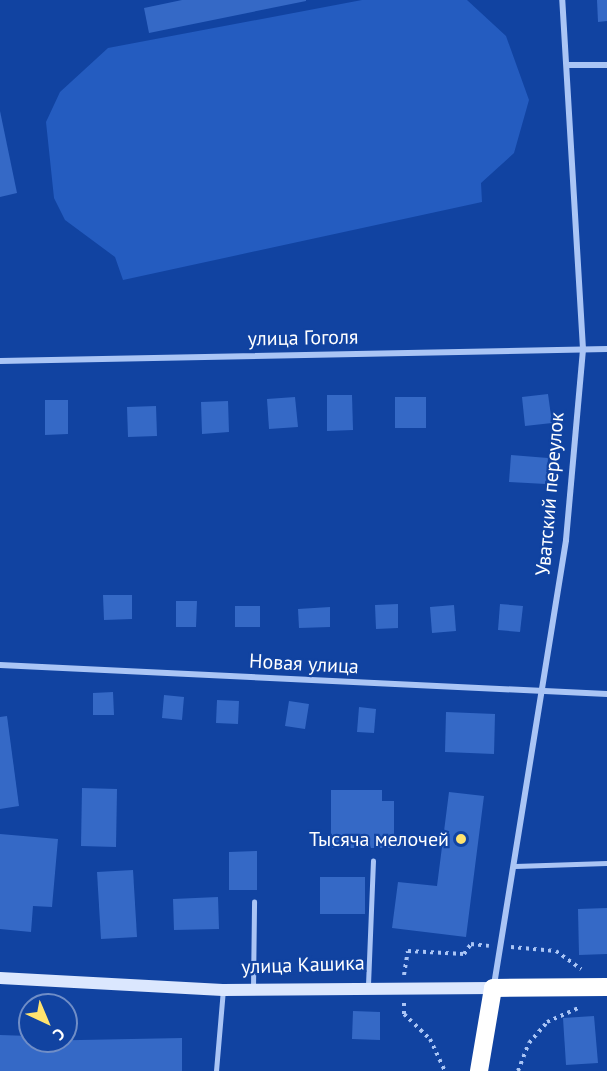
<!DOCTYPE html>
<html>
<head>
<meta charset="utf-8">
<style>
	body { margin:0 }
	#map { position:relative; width:607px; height:1071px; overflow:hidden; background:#1143a1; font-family:"PT Sans",sans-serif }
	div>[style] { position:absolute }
	.green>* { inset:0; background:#245cc0 }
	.building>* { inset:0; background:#3569c6 }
	.path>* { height:4px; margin-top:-2px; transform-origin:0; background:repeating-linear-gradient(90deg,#aac5f5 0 3px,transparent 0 7.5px) }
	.lane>* { height:4.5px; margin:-2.25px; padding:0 2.25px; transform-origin:2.25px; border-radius:2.25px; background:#aac5f5 }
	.street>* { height:6px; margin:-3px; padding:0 3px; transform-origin:3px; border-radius:3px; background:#aac5f5 }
	.secondary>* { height:12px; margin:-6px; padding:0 6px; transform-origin:6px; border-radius:6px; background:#dbe7fe }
	.highway>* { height:18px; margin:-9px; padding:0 9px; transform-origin:9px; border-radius:9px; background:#fff }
	.dots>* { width:16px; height:16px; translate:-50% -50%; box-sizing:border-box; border:3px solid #1143a1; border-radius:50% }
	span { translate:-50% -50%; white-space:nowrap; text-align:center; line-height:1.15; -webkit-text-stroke:4.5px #1143a1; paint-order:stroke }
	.street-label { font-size:20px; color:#fff }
	.poi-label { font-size:20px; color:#fff }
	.right { translate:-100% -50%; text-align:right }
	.north { position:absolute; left:18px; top:993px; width:60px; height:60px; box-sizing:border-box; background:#1143a1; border:2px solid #708ec7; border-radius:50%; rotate:136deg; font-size:16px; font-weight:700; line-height:24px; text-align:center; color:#fff }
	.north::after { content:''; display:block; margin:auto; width:21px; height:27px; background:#ffe36f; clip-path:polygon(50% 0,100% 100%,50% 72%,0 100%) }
</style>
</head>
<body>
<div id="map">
	<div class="green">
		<i style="clip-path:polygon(362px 0,467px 0,506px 36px,529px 100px,514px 153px,481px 183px,482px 202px,123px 280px,115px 257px,65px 220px,54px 198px,46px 122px,60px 92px,108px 48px)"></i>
	</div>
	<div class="building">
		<i style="clip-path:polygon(182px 0,306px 0,306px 1px,149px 33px,144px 8px)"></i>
		<i style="clip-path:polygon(597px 0,607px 0,607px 21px,598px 22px)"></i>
		<i style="clip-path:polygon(0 111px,17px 193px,0 197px)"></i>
		<i style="clip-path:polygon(548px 394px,552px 423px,525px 426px,522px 397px)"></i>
		<i style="clip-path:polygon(327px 395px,352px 395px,353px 430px,327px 431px)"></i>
		<i style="clip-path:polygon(295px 397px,298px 427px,269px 429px,267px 399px)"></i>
		<i style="clip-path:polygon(395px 397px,426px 397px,426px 428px,395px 428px)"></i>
		<i style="clip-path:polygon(45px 400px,68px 400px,68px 434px,45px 435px)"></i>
		<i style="clip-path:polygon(228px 401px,229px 432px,202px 434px,201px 402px)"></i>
		<i style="clip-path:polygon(156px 406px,157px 436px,128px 437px,127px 407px)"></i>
		<i style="clip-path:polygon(511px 455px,548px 458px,546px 484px,509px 482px)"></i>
		<i style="clip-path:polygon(103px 595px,132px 595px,132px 619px,104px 620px)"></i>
		<i style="clip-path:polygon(176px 601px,197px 601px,196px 627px,176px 627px)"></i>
		<i style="clip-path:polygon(398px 604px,398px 628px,376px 629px,375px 605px)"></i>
		<i style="clip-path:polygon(500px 604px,523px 606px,520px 632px,498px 630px)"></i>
		<i style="clip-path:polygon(454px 605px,456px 631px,432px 633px,430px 607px)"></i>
		<i style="clip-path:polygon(235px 606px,260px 606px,260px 627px,235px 627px)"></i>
		<i style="clip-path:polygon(330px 607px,330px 627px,299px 628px,298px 609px)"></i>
		<i style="clip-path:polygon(113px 692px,114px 715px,93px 715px,93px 693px)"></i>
		<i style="clip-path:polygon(164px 695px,184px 697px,182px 720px,162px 718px)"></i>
		<i style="clip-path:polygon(217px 700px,239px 701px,238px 724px,216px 723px)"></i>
		<i style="clip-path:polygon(289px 701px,309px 704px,305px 729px,285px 726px)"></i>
		<i style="clip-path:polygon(359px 707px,376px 709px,374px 733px,357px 732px)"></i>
		<i style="clip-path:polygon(446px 712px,495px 714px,494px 754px,445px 752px)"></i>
		<i style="clip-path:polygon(7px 716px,19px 806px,0 809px,0 717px)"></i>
		<i style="clip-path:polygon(82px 788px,117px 789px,116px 847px,81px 846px)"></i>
		<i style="clip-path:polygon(331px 790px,382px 790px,382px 801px,394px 801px,394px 848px,331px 848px)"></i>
		<i style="clip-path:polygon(449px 792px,484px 796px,466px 937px,392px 928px,398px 882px,437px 886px)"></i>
		<i style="clip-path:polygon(0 834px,58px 839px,52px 907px,33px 906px,31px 932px,0 929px)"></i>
		<i style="clip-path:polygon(257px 851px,257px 890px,229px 890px,229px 852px)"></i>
		<i style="clip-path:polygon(133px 870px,137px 937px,101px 939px,97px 872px)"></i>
		<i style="clip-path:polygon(320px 877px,365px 877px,365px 914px,320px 914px)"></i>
		<i style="clip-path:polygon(218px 897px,219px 929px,174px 930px,173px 899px)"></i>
		<i style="clip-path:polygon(607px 908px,607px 954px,579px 955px,578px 909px)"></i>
		<i style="clip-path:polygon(353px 1011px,380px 1012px,380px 1040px,352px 1039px)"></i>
		<i style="clip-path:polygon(594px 1016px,598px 1063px,566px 1065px,563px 1018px)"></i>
		<i style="clip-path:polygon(0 1035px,30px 1036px,30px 1041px,182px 1038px,182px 1071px,0 1071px)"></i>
	</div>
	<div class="path">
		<i style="left:511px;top:947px;width:45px;rotate:5.1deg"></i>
		<i style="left:556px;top:951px;width:31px;rotate:36deg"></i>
		<i style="left:404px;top:975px;width:24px;rotate:-81deg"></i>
		<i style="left:408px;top:951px;width:56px;rotate:3.1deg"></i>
		<i style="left:464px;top:954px;width:12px;rotate:-55deg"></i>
		<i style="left:471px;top:944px;width:18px;rotate:6deg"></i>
		<i style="left:404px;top:1003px;width:11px;rotate:90deg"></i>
		<i style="left:404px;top:1014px;width:36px;rotate:44deg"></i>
		<i style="left:430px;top:1039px;width:35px;rotate:65deg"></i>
		<i style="left:518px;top:1071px;width:30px;rotate:-69deg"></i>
		<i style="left:529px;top:1043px;width:28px;rotate:-49deg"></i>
		<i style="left:547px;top:1022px;width:37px;rotate:-24deg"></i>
	</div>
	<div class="lane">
		<i style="left:515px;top:866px;width:92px;rotate:-1.9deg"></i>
		<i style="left:368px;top:985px;width:124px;rotate:-87.7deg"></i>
		<i style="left:253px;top:989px;width:87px;rotate:-89.3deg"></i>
		<i style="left:216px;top:1071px;width:81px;rotate:-85.1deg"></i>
	</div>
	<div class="street">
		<i style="left:569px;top:65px;width:38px"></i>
		<i style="left:0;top:361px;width:607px;rotate:-1.13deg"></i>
		<i style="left:0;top:665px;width:608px;rotate:2.74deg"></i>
		<i style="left:494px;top:985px;width:451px;rotate:-80.8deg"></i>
		<i style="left:566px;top:540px;width:192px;rotate:-84.9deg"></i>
		<i style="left:583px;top:349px;width:350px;rotate:-93.4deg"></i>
	</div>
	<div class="secondary">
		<i style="left:0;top:978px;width:223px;rotate:3.1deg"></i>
		<i style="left:223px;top:990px;width:270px;rotate:-0.4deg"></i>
	</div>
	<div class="highway">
		<i style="left:479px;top:1071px;width:84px;rotate:-80.4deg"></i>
		<i style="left:493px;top:988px;width:114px;rotate:-0.5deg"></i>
	</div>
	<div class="dots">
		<i style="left:461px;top:839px;background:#ffe36f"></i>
	</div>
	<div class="street-label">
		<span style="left:303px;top:338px;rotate:-1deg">улица Гоголя</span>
		<span style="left:550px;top:494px;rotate:-85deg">Уватский переулок</span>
		<span style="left:304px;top:664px;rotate:3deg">Новая улица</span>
		<span style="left:303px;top:965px;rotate:-2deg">улица Кашика</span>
	</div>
	<div class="poi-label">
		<span class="right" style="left:449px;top:839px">Тысяча мелочей</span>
	</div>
	<div class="north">С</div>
</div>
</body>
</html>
